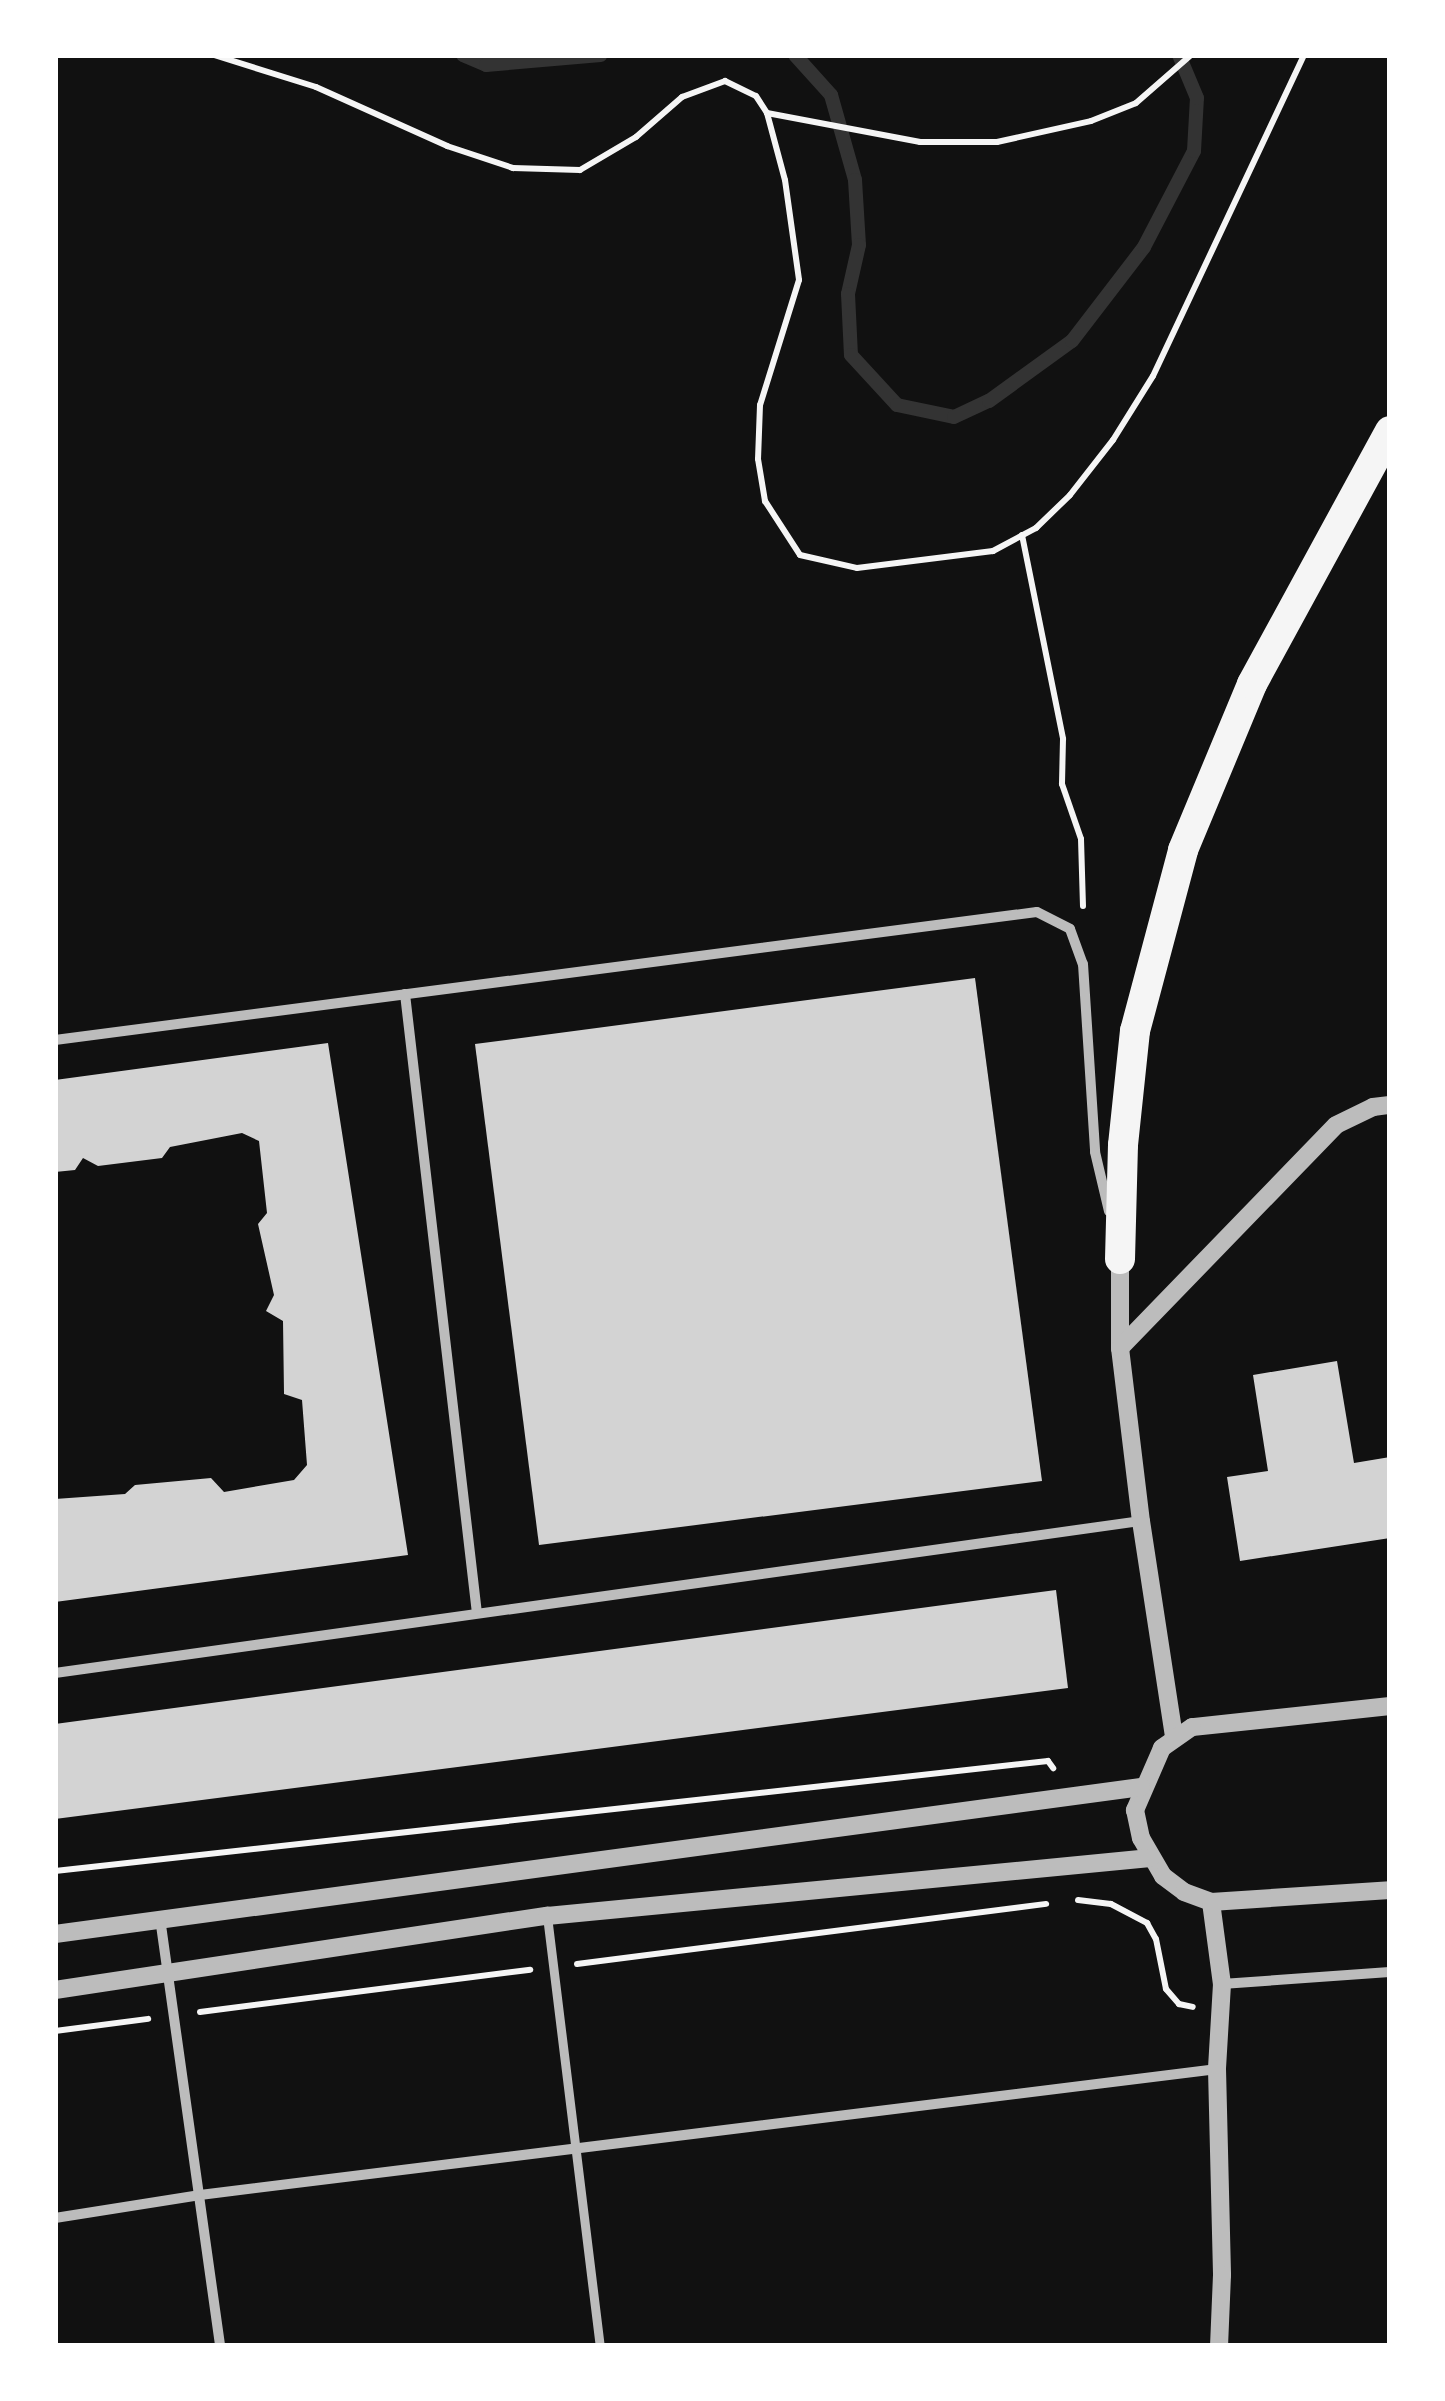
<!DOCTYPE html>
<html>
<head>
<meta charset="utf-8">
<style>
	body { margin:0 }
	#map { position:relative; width:1445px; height:2401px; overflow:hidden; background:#111; font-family:Inter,sans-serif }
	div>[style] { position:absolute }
	.stream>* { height:14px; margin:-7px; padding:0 7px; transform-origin:7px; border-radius:7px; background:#333 }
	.building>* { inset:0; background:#d3d3d3 }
	.path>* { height:6px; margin:-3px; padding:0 3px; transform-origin:3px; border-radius:3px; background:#f5f5f5 }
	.pedestrian>* { height:9px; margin:-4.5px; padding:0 4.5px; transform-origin:4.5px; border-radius:4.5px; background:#bcbcbc }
	.minor>* { height:10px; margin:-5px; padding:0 5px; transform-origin:5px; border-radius:5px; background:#bcbcbc }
	.tertiary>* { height:18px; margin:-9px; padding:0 9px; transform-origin:9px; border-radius:9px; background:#bcbcbc }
	.motorway>* { height:30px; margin:-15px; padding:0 15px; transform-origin:15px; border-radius:15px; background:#f5f5f5 }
	span { translate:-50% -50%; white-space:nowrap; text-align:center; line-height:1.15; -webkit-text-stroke:10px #fff; paint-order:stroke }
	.frame { position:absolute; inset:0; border:58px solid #fff; pointer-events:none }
</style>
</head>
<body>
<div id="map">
	<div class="stream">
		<i style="left:463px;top:55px;width:25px;rotate:23deg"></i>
		<i style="left:486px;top:65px;width:115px;rotate:-5deg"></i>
		<i style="left:795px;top:55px;width:54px;rotate:48deg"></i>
		<i style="left:831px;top:95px;width:88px;rotate:74.2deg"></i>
		<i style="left:855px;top:180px;width:65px;rotate:86.5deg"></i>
		<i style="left:859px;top:245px;width:50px;rotate:102.7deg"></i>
		<i style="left:848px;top:294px;width:61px;rotate:87.2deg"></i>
		<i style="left:851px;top:355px;width:68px;rotate:47.4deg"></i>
		<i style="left:897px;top:405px;width:58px;rotate:11.9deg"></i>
		<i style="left:954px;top:417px;width:38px;rotate:-25deg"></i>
		<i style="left:989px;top:401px;width:102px;rotate:-35.9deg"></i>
		<i style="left:1072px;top:341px;width:118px;rotate:-52.5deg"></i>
		<i style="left:1144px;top:247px;width:108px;rotate:-62.5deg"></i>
		<i style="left:1194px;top:151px;width:53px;rotate:-86.8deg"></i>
		<i style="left:1197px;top:98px;width:47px;rotate:-112.7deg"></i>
	</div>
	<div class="building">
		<i style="clip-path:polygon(975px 978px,1042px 1481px,539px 1545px,475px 1044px)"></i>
		<i style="clip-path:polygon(328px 1043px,408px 1555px,55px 1602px,55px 1499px,125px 1494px,135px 1485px,211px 1478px,224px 1492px,294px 1480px,307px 1465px,302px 1400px,284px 1394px,283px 1321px,266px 1311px,274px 1295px,258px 1224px,267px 1213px,259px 1141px,242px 1133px,170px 1147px,162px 1158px,98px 1166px,83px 1158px,75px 1170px,55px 1172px,55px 1080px)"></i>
		<i style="clip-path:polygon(1337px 1361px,1354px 1463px,1390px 1457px,1390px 1538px,1240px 1561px,1227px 1477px,1268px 1471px,1253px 1375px)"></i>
		<i style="clip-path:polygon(1056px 1590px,1068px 1688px,55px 1819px,55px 1724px)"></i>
	</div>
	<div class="path">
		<i style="left:214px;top:55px;width:107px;rotate:17.4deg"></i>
		<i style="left:316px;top:87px;width:144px;rotate:24.2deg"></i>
		<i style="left:447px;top:146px;width:70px;rotate:18.4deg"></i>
		<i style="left:513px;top:168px;width:67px;rotate:1.7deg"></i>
		<i style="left:580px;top:170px;width:65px;rotate:-30.5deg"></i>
		<i style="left:636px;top:137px;width:61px;rotate:-41deg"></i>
		<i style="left:682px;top:97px;width:46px;rotate:-20.4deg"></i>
		<i style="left:725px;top:81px;width:34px;rotate:26deg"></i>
		<i style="left:756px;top:96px;width:20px;rotate:57deg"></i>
		<i style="left:767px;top:113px;width:69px;rotate:75deg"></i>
		<i style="left:785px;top:180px;width:101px;rotate:82deg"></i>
		<i style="left:799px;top:280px;width:131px;rotate:107.3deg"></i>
		<i style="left:760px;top:405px;width:54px;rotate:92.1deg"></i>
		<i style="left:758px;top:459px;width:43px;rotate:80.5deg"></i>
		<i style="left:765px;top:501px;width:64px;rotate:57.1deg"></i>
		<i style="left:800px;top:555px;width:58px;rotate:12.8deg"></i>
		<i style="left:857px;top:568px;width:137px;rotate:-7.1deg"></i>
		<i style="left:993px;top:551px;width:49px;rotate:-28.1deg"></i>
		<i style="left:1036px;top:528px;width:47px;rotate:-44.1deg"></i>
		<i style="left:1070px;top:495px;width:70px;rotate:-52deg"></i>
		<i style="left:1113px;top:440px;width:75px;rotate:-58deg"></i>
		<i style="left:1153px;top:376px;width:355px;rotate:-64.8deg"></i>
		<i style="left:767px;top:113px;width:156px;rotate:10.7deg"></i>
		<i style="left:920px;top:142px;width:77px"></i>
		<i style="left:997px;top:142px;width:96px;rotate:-12.6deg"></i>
		<i style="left:1091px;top:121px;width:48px;rotate:-21.8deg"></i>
		<i style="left:1136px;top:103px;width:73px;rotate:-41.1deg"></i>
		<i style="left:1022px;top:535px;width:208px;rotate:78.6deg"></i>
		<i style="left:1063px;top:739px;width:45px;rotate:91.3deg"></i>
		<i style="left:1062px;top:784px;width:58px;rotate:70.9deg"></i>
		<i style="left:1081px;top:839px;width:67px;rotate:88.3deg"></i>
		<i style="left:55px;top:1871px;width:999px;rotate:-6.32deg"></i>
		<i style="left:1048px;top:1761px;width:9px;rotate:54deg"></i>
		<i style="left:1078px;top:1900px;width:33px;rotate:7deg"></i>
		<i style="left:1111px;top:1904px;width:41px;rotate:27.8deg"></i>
		<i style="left:1147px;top:1923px;width:18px;rotate:61deg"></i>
		<i style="left:1156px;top:1939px;width:51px;rotate:78.7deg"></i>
		<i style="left:1166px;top:1989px;width:20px;rotate:49deg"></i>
		<i style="left:1179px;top:2004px;width:14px;rotate:12deg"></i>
		<i style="left:577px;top:1964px;width:473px;rotate:-7.3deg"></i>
		<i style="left:200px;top:2012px;width:333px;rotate:-7.3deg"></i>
		<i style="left:55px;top:2031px;width:94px;rotate:-7.4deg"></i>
	</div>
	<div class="pedestrian">
		<i style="left:547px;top:1916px;width:433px;rotate:83deg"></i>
	</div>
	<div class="minor">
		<i style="left:405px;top:994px;width:623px;rotate:83.37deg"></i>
		<i style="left:55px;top:1040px;width:990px;rotate:-7.43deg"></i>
		<i style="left:1037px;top:912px;width:37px;rotate:27deg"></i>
		<i style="left:1070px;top:929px;width:37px;rotate:70deg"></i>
		<i style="left:1083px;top:964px;width:188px;rotate:86.3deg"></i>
		<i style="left:1095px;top:1152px;width:61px;rotate:76.7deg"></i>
		<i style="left:55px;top:1673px;width:1097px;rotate:-7.97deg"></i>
		<i style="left:160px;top:1918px;width:432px;rotate:82deg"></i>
		<i style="left:1222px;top:1984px;width:168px;rotate:-4.1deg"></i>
		<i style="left:55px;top:2218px;width:147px;rotate:-9deg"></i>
		<i style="left:200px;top:2195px;width:1025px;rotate:-7.06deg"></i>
	</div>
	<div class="tertiary">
		<i style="left:1120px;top:1259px;width:89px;rotate:90deg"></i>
		<i style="left:1120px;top:1348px;width:174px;rotate:83.1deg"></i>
		<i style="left:1141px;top:1521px;width:219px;rotate:81.3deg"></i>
		<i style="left:1120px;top:1348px;width:310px;rotate:-45.9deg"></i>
		<i style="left:1336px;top:1125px;width:41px;rotate:-25.9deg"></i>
		<i style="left:1373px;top:1107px;width:17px;rotate:-7deg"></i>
		<i style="left:1390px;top:1706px;width:199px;rotate:173.9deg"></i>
		<i style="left:1192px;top:1727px;width:37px;rotate:145deg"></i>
		<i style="left:1162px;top:1748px;width:68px;rotate:113.5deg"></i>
		<i style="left:1135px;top:1810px;width:29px;rotate:78deg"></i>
		<i style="left:1141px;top:1838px;width:44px;rotate:59.9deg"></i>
		<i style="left:1163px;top:1876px;width:26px;rotate:37deg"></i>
		<i style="left:1184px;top:1892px;width:29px;rotate:20deg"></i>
		<i style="left:1211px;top:1902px;width:179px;rotate:-3.8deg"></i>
		<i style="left:1211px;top:1902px;width:83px;rotate:82.4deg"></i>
		<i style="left:1222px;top:1984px;width:85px;rotate:93.4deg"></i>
		<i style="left:1217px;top:2069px;width:206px;rotate:88.6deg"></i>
		<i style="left:1222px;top:2275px;width:71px;rotate:92.4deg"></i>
		<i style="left:55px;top:1934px;width:1096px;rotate:-7.71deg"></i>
		<i style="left:55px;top:1990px;width:498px;rotate:-8.6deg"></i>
		<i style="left:547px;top:1916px;width:606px;rotate:-5.49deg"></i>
	</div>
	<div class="motorway">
		<i style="left:1120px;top:1259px;width:114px;rotate:-88.5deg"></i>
		<i style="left:1123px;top:1145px;width:115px;rotate:-84deg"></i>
		<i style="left:1135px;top:1031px;width:187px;rotate:-75.1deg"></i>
		<i style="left:1183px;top:850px;width:180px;rotate:-67.4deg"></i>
		<i style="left:1252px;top:684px;width:288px;rotate:-61.4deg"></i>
	</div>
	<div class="frame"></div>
</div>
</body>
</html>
